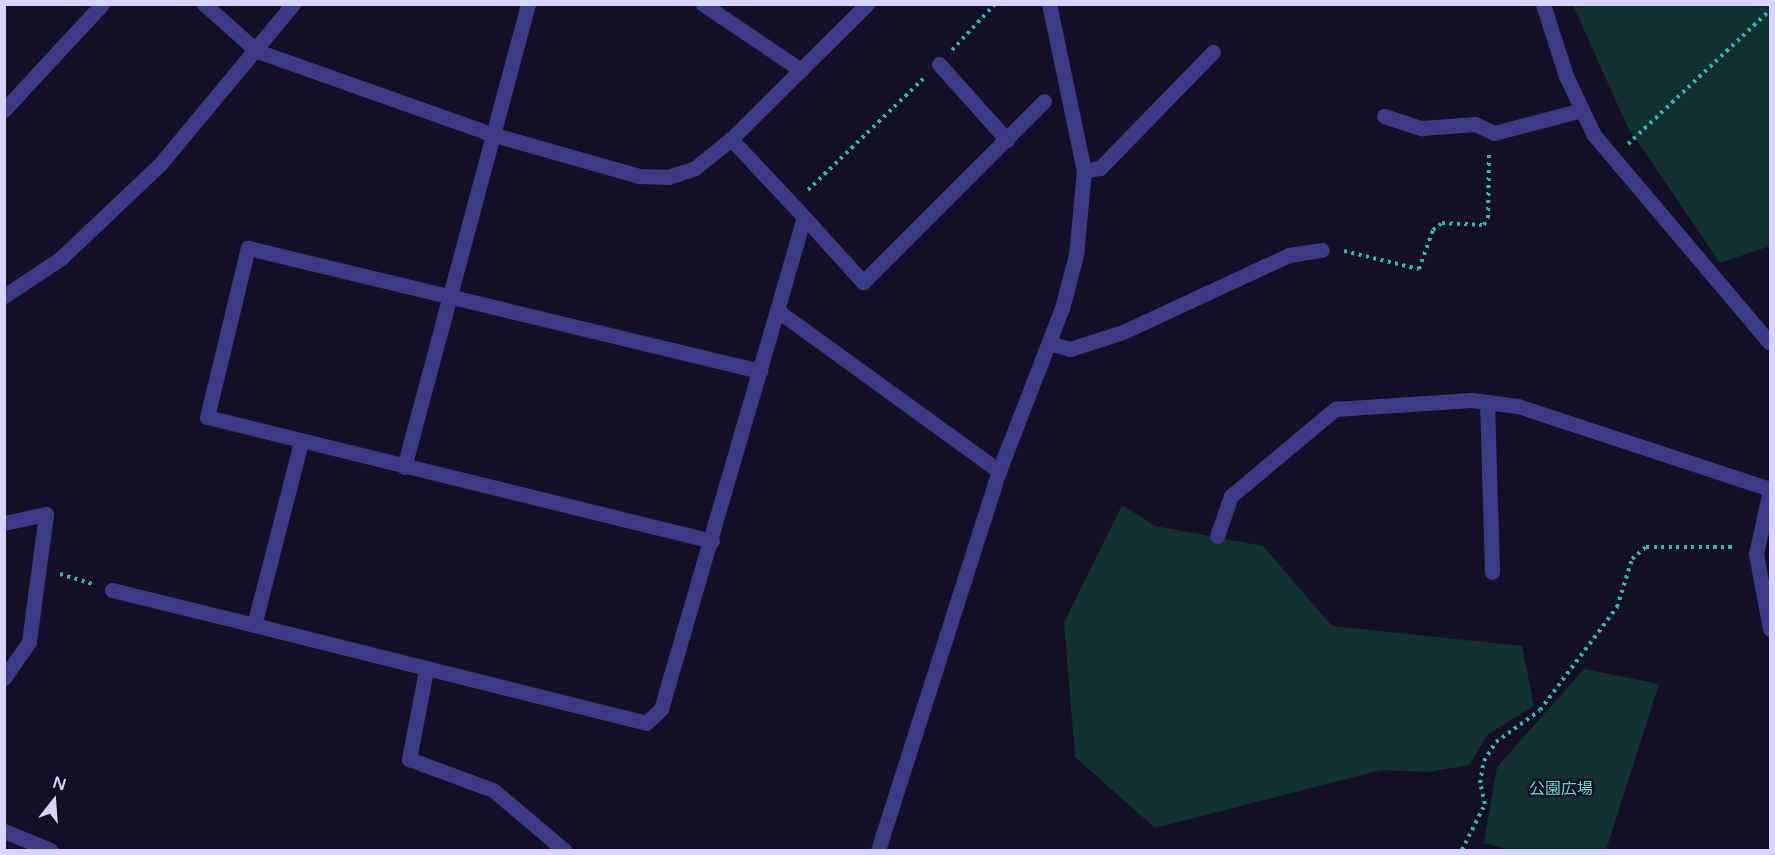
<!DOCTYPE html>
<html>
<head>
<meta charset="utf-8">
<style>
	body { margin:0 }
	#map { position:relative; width:1775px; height:855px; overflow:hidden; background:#130f26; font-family:"Varela Round","Noto Sans JP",sans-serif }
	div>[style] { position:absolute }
	.green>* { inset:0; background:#12302f }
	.path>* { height:4px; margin-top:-2px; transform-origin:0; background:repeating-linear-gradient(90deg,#2fb8b0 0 3px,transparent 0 7.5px) }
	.minor>* { height:15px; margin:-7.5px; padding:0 7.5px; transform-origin:7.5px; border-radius:7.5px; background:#3d3a85 }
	span { translate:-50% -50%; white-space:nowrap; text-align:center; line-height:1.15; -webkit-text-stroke:4.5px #130f26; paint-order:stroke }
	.park-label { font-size:16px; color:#5fe0c0 }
	.frame { position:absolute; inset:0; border:6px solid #d9d4ff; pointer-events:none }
	.north { position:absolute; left:24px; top:771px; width:60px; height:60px; -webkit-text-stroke:4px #130f26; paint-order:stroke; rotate:17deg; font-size:16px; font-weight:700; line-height:24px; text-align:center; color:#d9d4ff }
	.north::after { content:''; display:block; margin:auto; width:21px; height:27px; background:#d9d4ff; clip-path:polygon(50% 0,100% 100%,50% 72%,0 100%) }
</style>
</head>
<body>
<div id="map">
	<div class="green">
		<i style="clip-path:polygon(1573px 5px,1770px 5px,1770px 246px,1720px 263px,1627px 126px)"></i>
		<i style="clip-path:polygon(1122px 505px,1155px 526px,1263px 546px,1332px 626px,1522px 646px,1534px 706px,1488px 734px,1469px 765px,1428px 772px,1381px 770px,1155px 828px,1075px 757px,1064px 623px)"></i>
		<i style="clip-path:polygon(1584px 669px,1659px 684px,1606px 850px,1511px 850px,1484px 843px,1497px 767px)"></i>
	</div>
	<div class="path">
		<i style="left:952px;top:50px;width:63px;rotate:-46.9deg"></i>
		<i style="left:1628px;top:144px;width:195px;rotate:-43.3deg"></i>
		<i style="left:808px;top:190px;width:161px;rotate:-44deg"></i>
		<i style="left:1344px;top:251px;width:77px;rotate:13.5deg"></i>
		<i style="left:1419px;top:269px;width:41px;rotate:-70.3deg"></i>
		<i style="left:1433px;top:230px;width:11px;rotate:-38deg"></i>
		<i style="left:1442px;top:223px;width:42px;rotate:2.7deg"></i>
		<i style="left:1484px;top:225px;width:8px;rotate:-60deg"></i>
		<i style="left:1488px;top:218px;width:63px;rotate:-89.1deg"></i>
		<i style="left:60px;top:574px;width:34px;rotate:17deg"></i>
		<i style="left:1462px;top:850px;width:51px;rotate:-63.4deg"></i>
		<i style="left:1485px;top:804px;width:22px;rotate:-103deg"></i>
		<i style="left:1480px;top:783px;width:22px;rotate:-80deg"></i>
		<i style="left:1484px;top:761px;width:22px;rotate:-58deg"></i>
		<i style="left:1496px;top:742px;width:54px;rotate:-36deg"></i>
		<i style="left:1540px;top:710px;width:129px;rotate:-53.2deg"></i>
		<i style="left:1617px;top:607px;width:50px;rotate:-72.6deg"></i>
		<i style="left:1632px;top:559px;width:18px;rotate:-41deg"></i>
		<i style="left:1646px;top:547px;width:89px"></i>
	</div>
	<div class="minor">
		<i style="left:204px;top:4px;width:71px;rotate:41.6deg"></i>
		<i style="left:257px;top:51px;width:248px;rotate:19.5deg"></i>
		<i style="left:491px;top:134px;width:154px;rotate:15.8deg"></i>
		<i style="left:639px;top:176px;width:29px;rotate:2deg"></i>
		<i style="left:668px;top:177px;width:28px;rotate:-18deg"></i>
		<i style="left:695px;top:168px;width:46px;rotate:-38.9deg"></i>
		<i style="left:731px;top:139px;width:192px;rotate:-44.8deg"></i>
		<i style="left:703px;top:4px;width:118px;rotate:34deg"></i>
		<i style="left:1543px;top:4px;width:76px;rotate:72.3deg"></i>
		<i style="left:1566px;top:76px;width:65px;rotate:64.6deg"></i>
		<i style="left:1594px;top:135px;width:272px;rotate:49.8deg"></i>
		<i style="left:939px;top:64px;width:102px;rotate:48.2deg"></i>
		<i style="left:4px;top:110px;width:144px;rotate:-47.2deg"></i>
		<i style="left:1384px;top:116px;width:40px;rotate:18deg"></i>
		<i style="left:1422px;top:128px;width:53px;rotate:-4.3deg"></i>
		<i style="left:1475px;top:124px;width:21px;rotate:25deg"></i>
		<i style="left:1494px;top:133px;width:91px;rotate:-14.6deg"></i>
		<i style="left:1084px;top:171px;width:16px;rotate:-11deg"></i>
		<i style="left:1100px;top:168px;width:162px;rotate:-45.8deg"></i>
		<i style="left:804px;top:217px;width:88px;rotate:47.8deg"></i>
		<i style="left:863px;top:282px;width:256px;rotate:-45deg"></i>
		<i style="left:4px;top:296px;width:67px;rotate:-33.5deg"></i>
		<i style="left:60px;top:259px;width:139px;rotate:-43.5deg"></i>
		<i style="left:161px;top:163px;width:207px;rotate:-50.3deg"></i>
		<i style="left:778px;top:311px;width:273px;rotate:35.9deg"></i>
		<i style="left:1049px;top:343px;width:22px;rotate:16deg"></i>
		<i style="left:1070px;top:349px;width:56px;rotate:-17.8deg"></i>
		<i style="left:1123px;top:332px;width:183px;rotate:-24.9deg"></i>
		<i style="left:1289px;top:255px;width:33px;rotate:-9deg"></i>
		<i style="left:1487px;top:402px;width:170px;rotate:88.3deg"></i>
		<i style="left:301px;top:442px;width:189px;rotate:104.4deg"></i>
		<i style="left:254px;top:625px;width:404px;rotate:14deg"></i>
		<i style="left:646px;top:723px;width:21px;rotate:-43deg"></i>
		<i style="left:661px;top:709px;width:512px;rotate:-73.79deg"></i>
		<i style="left:804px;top:217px;width:107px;rotate:-133.1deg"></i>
		<i style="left:404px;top:467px;width:479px;rotate:-75deg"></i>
		<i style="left:1770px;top:490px;width:66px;rotate:102.3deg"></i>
		<i style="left:1756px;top:554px;width:76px;rotate:79.4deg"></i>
		<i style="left:4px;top:523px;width:43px;rotate:-12.1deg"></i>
		<i style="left:46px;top:514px;width:129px;rotate:97.6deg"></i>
		<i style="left:29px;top:642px;width:44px;rotate:124.8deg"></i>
		<i style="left:1217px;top:536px;width:42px;rotate:-70.7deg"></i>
		<i style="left:1231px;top:496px;width:136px;rotate:-39.9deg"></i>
		<i style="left:1335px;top:409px;width:136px;rotate:-3.8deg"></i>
		<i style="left:1471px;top:400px;width:47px;rotate:7.3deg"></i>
		<i style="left:1518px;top:406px;width:265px;rotate:18.2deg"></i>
		<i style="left:712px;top:541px;width:520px;rotate:-166.2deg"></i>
		<i style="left:207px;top:417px;width:174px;rotate:-76.4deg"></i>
		<i style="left:248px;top:248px;width:527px;rotate:13.51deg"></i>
		<i style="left:112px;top:590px;width:146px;rotate:13.8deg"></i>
		<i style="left:426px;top:670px;width:91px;rotate:100.8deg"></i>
		<i style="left:409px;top:759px;width:90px;rotate:20.3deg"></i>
		<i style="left:493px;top:790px;width:93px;rotate:40.2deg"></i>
		<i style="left:4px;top:831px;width:50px;rotate:22.4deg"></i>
		<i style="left:878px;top:850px;width:398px;rotate:-72.3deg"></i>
		<i style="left:999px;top:471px;width:175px;rotate:-68.9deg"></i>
		<i style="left:1062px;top:308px;width:55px;rotate:-75.2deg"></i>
		<i style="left:1076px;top:255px;width:84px;rotate:-84.6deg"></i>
		<i style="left:1084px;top:171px;width:171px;rotate:-101.8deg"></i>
	</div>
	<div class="park-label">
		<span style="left:1561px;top:789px">公園広場</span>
	</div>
	<div class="frame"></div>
	<div class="north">N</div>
</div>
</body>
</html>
